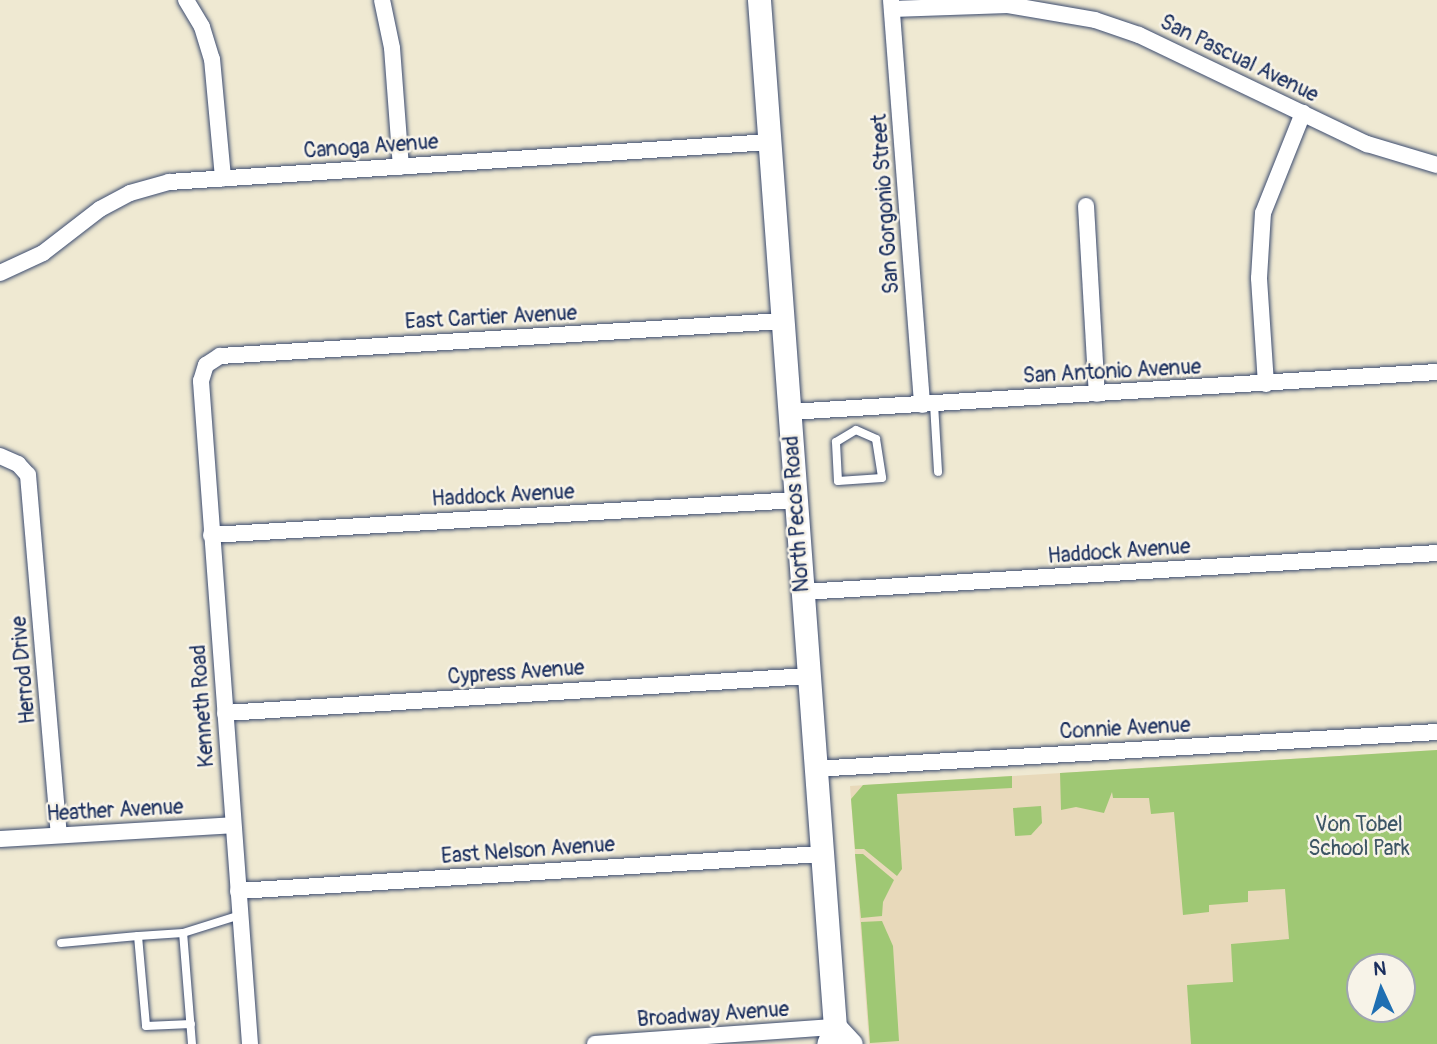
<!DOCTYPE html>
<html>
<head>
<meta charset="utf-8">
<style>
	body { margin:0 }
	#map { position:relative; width:1437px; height:1044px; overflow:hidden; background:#efe9d2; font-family:Pangolin,sans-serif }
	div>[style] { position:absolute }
	.built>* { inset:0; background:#e8d9ba }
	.green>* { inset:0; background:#9fc874 }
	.roads { filter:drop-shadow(0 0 2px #3b4b6f) drop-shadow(0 0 2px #3b4b6f) }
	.lane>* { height:8px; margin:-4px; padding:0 4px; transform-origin:4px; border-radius:4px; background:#fff }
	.street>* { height:16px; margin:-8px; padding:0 8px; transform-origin:8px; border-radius:8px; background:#fff }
	.secondary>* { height:23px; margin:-11.5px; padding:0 11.5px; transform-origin:11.5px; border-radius:11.5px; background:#fff }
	span { translate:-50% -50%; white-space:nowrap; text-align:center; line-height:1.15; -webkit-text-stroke:5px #f7f3e8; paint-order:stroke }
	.street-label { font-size:21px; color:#1b2f5e }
	.park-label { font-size:21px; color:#3c5564 }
	.north { position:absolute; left:1346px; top:953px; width:70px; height:70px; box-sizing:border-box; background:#f7f3e8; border:2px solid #9fa5b1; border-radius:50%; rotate:356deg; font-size:19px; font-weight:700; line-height:28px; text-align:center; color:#1b2f5e }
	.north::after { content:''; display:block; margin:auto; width:24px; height:32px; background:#1f6fb2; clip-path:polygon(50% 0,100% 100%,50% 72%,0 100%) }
</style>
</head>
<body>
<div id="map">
	<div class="built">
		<i style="clip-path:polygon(evenodd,1437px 750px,1437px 1044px,869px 1044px,850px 786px,1437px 750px,1360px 967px,1402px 967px,1402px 1009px,1360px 1009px,1360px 967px)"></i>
	</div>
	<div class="green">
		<i style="clip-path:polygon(evenodd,1437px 750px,1437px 1044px,1191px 1044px,1187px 985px,1233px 982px,1231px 944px,1289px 939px,1285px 889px,1248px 891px,1248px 902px,1209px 905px,1209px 912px,1183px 915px,1174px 812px,1151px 814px,1149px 798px,1113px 798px,1112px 792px,1104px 813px,1076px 807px,1061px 810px,1060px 773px,1437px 750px,1360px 967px,1402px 967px,1402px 1009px,1360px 1009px,1360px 967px)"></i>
		<i style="clip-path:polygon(1012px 776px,1012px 788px,897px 794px,902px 869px,897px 876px,864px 849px,855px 849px,851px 799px,863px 785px)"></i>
		<i style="clip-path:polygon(1041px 806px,1042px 823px,1031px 835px,1015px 836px,1013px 808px)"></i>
		<i style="clip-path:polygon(855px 854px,863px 854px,894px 880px,883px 902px,882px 916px,861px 918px)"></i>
		<i style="clip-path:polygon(882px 921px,893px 946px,899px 1041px,870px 1043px,861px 922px)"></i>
	</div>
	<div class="roads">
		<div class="lane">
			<i style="left:934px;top:404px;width:68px;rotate:86.6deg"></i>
			<i style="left:856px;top:430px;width:22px;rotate:24deg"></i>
			<i style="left:876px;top:439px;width:39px;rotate:81deg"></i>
			<i style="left:882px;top:478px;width:44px;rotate:176.1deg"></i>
			<i style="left:838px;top:481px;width:39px;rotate:-93deg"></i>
			<i style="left:836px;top:442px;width:23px;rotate:-31deg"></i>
			<i style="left:183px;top:933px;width:45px;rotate:176.2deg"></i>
			<i style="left:138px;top:936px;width:90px;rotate:84.9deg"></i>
			<i style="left:146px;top:1026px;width:45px;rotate:-2.5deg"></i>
			<i style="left:61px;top:943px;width:77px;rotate:-5.2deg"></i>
			<i style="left:192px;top:1044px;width:111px;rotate:-94.6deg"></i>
			<i style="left:183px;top:933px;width:60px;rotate:-17.5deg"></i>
		</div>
		<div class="street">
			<i style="left:186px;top:0;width:31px;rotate:59deg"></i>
			<i style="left:202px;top:27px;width:34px;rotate:73deg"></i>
			<i style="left:212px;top:59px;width:120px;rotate:84.7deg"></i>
			<i style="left:382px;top:0;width:49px;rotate:78.2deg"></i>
			<i style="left:392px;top:48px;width:119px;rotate:85.7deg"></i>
			<i style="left:891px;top:0;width:406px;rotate:85.6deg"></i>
			<i style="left:892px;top:9px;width:116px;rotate:-2deg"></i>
			<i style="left:1008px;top:5px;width:88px;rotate:9.8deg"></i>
			<i style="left:1095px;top:20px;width:46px;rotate:18.8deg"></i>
			<i style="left:1139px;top:35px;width:253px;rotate:25.6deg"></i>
			<i style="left:1367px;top:144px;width:73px;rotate:16.7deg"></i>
			<i style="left:1086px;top:206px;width:188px;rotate:86.7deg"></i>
			<i style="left:0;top:273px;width:47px;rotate:-24.9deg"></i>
			<i style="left:43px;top:253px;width:72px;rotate:-37.7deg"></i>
			<i style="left:100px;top:209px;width:34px;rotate:-28deg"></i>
			<i style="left:130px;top:193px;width:41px;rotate:-15.8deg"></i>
			<i style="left:169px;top:182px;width:601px;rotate:-3.81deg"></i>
			<i style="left:1266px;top:384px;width:106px;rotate:-93.8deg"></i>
			<i style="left:1259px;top:278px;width:65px;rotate:-86.5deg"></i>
			<i style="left:1263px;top:213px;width:108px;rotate:-68.2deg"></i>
			<i style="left:790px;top:412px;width:648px;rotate:-3.54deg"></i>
			<i style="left:0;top:456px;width:20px;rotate:24deg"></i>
			<i style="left:18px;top:464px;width:15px;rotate:48deg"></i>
			<i style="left:28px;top:475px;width:361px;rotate:85.1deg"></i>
			<i style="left:211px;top:535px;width:587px;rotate:-3.42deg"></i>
			<i style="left:803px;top:592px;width:635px;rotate:-3.52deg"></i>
			<i style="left:225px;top:713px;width:585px;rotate:-3.63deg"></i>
			<i style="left:814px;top:769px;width:624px;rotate:-3.4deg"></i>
			<i style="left:0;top:839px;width:233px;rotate:-3.4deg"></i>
			<i style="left:238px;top:891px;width:584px;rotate:-3.63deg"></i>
			<i style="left:250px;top:1044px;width:665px;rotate:-94.23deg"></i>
			<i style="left:201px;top:381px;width:17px;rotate:-73deg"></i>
			<i style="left:206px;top:365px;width:17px;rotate:-33deg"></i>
			<i style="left:220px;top:356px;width:563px;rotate:-3.56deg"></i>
			<i style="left:595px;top:1044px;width:241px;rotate:-4.1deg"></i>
		</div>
		<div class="secondary">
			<i style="left:759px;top:0;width:1030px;rotate:85.77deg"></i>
			<i style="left:835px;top:1027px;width:18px;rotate:112deg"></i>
			<i style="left:835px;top:1027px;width:23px;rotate:47deg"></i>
		</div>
	</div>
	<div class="street-label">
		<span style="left:1239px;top:59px;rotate:26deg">San Pascual Avenue</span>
		<span style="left:371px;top:147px;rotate:-4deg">Canoga Avenue</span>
		<span style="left:886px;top:204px;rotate:-94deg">San Gorgonio Street</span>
		<span style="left:491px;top:318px;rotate:-3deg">East Cartier Avenue</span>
		<span style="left:1112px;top:372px;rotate:-3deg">San Antonio Avenue</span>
		<span style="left:503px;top:496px;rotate:-3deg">Haddock Avenue</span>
		<span style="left:797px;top:514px;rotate:-94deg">North Pecos Road</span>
		<span style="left:1119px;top:552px;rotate:-4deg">Haddock Avenue</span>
		<span style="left:24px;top:670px;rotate:-95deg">Herrod Drive</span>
		<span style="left:516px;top:673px;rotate:-4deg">Cypress Avenue</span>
		<span style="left:203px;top:706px;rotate:-94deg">Kenneth Road</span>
		<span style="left:1125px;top:729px;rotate:-3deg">Connie Avenue</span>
		<span style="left:115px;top:811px;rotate:-3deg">Heather Avenue</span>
		<span style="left:528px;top:851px;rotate:-4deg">East Nelson Avenue</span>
		<span style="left:713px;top:1015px;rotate:-4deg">Broadway Avenue</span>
	</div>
	<div class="park-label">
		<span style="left:1359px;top:837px">Von Tobel<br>School Park</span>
	</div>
	<div class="north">N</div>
</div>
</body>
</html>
